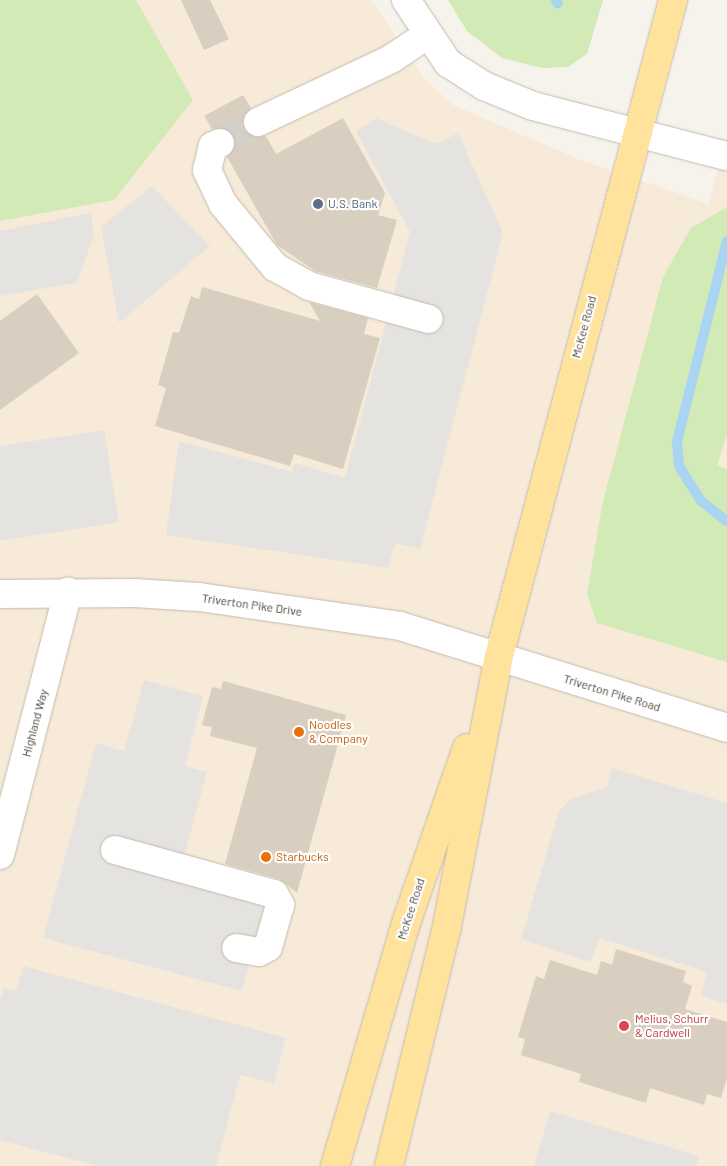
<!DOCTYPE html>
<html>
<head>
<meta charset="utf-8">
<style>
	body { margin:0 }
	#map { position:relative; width:727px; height:1166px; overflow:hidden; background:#f6f3ec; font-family:Barlow,sans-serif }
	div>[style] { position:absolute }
	.commercial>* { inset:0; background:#f7ead8 }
	.green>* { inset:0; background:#d2eab5 }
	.parking>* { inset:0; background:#e5e3e0 }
	.stream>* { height:10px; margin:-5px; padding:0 5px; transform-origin:5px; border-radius:5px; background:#a9d4f2 }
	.building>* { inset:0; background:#d8cfc1 }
	.minor-tunnel>* { height:28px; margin-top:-14px; transform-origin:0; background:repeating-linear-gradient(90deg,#d4d0c8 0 28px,transparent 0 42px) }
	.roads { filter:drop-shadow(0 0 1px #c2bbae) drop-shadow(0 0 1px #c2bbae) }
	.minor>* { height:28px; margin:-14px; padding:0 14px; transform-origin:14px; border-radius:14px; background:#fff }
	.major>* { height:28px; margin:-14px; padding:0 14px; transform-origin:14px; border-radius:14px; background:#ffe39c }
	.dots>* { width:14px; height:14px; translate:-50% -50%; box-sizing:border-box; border:2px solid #fff; border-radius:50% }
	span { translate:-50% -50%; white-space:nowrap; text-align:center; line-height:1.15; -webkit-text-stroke:4.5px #fff; paint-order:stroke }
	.service-label { font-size:12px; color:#4e5e75 }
	.left { translate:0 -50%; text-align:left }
	.street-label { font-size:12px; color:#4b4439 }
	.food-label { font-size:12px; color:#c56008 }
	.health-label { font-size:12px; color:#be3a42 }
</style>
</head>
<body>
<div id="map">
	<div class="commercial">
		<i style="clip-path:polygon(0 0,371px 0,425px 79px,453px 105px,578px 159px,709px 204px,727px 134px,727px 1166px,0 1166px)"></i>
	</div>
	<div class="green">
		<i style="clip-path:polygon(0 0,136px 0,193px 100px,114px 200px,0 221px)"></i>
		<i style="clip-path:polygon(448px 0,603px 0,587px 54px,568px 67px,542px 68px,502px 58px,467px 31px)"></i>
		<i style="clip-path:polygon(727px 207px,727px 435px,717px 465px,727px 469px,727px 662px,597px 623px,587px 594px,603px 501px,663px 277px,691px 228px)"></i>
	</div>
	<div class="parking">
		<i style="clip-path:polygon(376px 118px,436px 144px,458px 133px,503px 233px,420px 549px,395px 543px,388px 568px,166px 535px,179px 441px,292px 472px,295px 463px,345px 478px,410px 232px,356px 131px)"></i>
		<i style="clip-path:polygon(152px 186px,210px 246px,119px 323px,101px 227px)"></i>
		<i style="clip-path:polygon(91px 213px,94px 235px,77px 283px,0 296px,0 231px)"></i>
		<i style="clip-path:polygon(104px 430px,119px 522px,0 541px,0 446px)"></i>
		<i style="clip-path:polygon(144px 680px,203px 696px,185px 766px,207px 772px,179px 875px,266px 899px,242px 991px,43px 938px,96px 743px,124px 751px)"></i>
		<i style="clip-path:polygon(612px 768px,727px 803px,727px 1004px,701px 996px,707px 972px,600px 938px,590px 962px,521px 939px,559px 811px,571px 799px,607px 787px)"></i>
		<i style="clip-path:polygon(23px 966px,286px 1038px,274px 1084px,240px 1075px,216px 1166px,97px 1166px,0 1140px,0 1001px,4px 988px,16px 991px)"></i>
		<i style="clip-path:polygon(550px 1111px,699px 1156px,696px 1166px,534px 1166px)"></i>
	</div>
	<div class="stream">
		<i style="left:556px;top:0;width:4px;rotate:63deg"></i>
		<i style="left:727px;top:241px;width:207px;rotate:104deg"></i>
		<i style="left:677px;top:442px;width:24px;rotate:85deg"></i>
		<i style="left:679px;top:466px;width:41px;rotate:57.8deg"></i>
		<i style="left:701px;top:501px;width:33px;rotate:38deg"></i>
	</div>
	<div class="building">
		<i style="clip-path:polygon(181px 0,210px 0,229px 39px,204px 50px)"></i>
		<i style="clip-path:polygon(243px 95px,251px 108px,243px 120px,244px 129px,256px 137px,266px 136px,276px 154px,343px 118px,385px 193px,378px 215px,397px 220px,377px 288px,315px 271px,277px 245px,227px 157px,235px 145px,234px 136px,222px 128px,212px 129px,204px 116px)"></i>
		<i style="clip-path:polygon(202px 287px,320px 321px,309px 302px,368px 318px,364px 334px,380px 338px,343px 469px,294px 454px,290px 466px,155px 426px,166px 388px,158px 385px,173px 332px,179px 333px,191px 296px,199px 299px)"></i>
		<i style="clip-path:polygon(37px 294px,79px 353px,0 410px,0 321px)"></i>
		<i style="clip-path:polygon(223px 681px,346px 715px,297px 893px,279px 879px,225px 864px,257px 748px,210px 736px,212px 727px,202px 725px,212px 687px,221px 689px)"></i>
		<i style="clip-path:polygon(616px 949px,686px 971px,683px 982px,692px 986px,685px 1009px,727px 1022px,727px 1078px,721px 1098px,707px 1094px,704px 1105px,650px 1088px,646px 1103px,579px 1082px,581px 1074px,521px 1055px,525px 1039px,518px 1037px,536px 976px,544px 979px,550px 960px,597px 975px,601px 961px,612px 965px)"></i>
	</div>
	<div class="minor-tunnel">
		<i style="left:220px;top:143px;width:43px;rotate:-28.9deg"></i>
	</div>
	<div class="roads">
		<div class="minor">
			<i style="left:406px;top:0;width:76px;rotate:56.3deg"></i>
			<i style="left:448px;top:63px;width:43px;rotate:32.6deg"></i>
			<i style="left:484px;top:86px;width:53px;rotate:22.2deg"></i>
			<i style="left:533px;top:106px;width:200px;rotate:14.5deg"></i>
			<i style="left:258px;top:122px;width:147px;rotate:-25.3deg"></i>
			<i style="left:391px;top:59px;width:43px;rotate:-33.7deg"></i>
			<i style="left:220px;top:143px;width:8px;rotate:157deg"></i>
			<i style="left:213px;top:146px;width:25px;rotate:104deg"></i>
			<i style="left:207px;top:170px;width:38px;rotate:65deg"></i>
			<i style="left:223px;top:204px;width:82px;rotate:50.5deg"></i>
			<i style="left:275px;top:267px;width:39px;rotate:29deg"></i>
			<i style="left:309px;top:286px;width:124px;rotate:15.4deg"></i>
			<i style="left:0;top:594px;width:134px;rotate:-0.4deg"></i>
			<i style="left:134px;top:593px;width:65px;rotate:3.5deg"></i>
			<i style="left:199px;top:597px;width:203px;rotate:8.2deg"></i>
			<i style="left:400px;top:626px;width:343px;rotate:17.3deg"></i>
			<i style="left:115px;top:850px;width:165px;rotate:15.5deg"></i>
			<i style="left:274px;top:894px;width:13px;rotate:61deg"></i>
			<i style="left:280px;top:905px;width:44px;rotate:105.9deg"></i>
			<i style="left:268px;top:947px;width:10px;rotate:151deg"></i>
			<i style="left:259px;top:952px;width:23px;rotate:-170deg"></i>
			<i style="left:0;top:855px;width:272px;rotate:-75.5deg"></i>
		</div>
		<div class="major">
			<i style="left:335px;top:1166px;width:256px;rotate:-73.7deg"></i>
			<i style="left:407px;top:920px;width:182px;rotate:-70.8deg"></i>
			<i style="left:389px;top:1166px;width:242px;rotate:-76.4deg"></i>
			<i style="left:446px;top:931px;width:280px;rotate:-79.1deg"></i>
			<i style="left:499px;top:656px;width:679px;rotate:-75.14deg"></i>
		</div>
	</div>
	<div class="dots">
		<i style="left:318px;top:204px;background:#5c6f8a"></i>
		<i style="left:299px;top:732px;background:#e8710a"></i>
		<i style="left:266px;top:857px;background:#e8710a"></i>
		<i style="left:624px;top:1026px;background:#e0444e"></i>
	</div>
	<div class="service-label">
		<span class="left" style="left:328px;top:204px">U.S. Bank</span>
	</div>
	<div class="street-label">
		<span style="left:584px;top:327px;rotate:-75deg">McKee Road</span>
		<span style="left:252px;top:605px;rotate:8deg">Triverton Pike Drive</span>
		<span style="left:612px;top:693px;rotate:17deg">Triverton Pike Road</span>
		<span style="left:35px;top:723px;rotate:-75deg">Highland Way</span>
		<span style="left:411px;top:909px;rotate:-72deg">McKee Road</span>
	</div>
	<div class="food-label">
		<span class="left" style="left:309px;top:732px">Noodles<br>&amp; Company</span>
		<span class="left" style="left:276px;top:857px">Starbucks</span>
	</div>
	<div class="health-label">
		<span class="left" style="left:635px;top:1026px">Melius, Schurr<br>&amp; Cardwell</span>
	</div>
</div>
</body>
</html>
